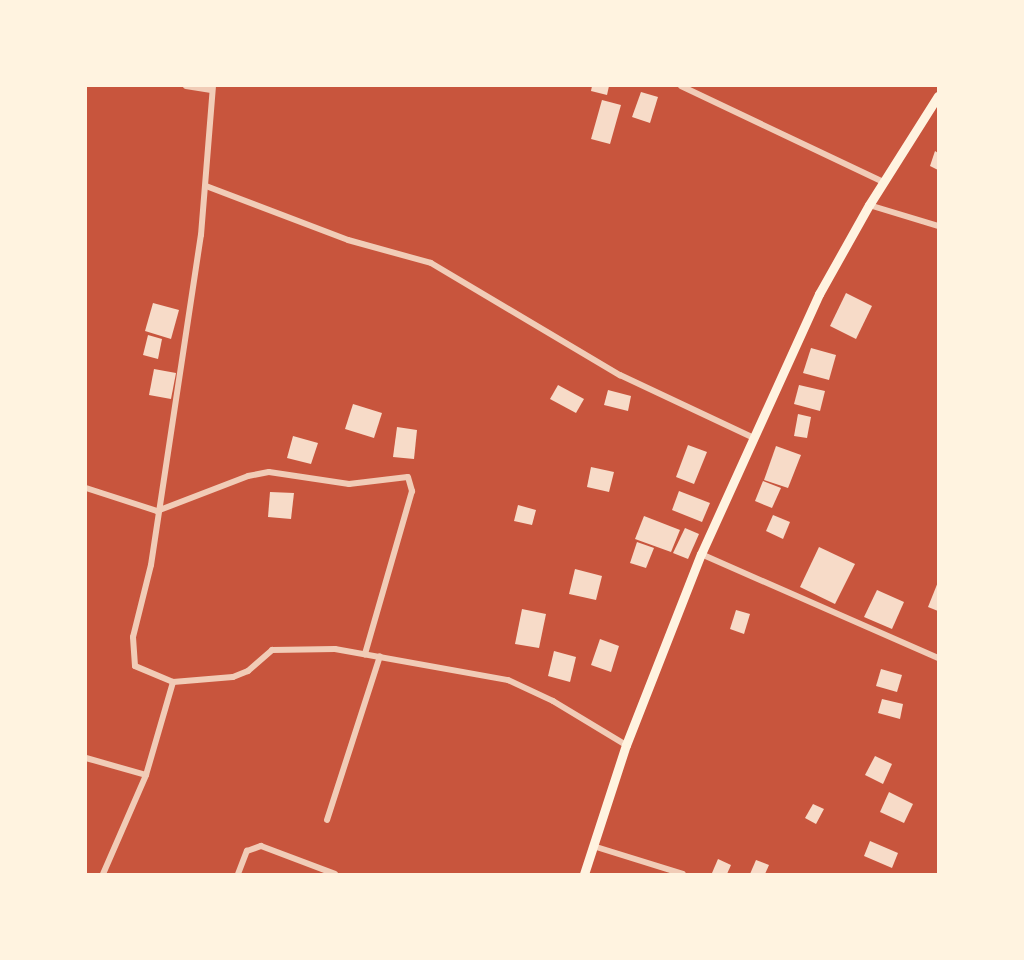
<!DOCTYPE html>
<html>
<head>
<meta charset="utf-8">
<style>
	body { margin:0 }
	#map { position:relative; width:1024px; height:960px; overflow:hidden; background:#c8553d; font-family:Merriweather,serif }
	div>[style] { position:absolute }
	.building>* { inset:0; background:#f7dbc8 }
	.minor>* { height:6px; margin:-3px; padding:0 3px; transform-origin:3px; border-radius:3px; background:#f1ccb7 }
	.primary>* { height:9px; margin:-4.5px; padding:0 4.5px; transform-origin:4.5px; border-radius:4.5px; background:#fff3e0 }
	span { translate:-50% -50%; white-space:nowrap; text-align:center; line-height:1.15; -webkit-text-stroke:5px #fff3e0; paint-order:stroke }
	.frame { position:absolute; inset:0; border:87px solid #fff3e0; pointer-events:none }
</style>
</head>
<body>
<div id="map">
	<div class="building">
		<i style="clip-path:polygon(592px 86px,609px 86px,607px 95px,591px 91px)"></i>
		<i style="clip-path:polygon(641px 92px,658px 97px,650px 123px,632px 117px)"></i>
		<i style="clip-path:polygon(602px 100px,621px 105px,610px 144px,591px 139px)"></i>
		<i style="clip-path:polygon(935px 151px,938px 153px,938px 170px,930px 166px)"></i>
		<i style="clip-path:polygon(846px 293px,872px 306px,856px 339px,830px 326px)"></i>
		<i style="clip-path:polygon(153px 303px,179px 310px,171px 339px,145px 331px)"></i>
		<i style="clip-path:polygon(148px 335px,162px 339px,158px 359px,143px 355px)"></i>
		<i style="clip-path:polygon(811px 348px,836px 355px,829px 380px,803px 373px)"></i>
		<i style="clip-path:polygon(154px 369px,176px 373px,171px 399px,149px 395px)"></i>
		<i style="clip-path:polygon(558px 385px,584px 399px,576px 413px,550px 399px)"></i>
		<i style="clip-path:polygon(799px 385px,825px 391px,820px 411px,794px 404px)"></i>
		<i style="clip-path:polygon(608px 390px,631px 396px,628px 411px,604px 405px)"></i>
		<i style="clip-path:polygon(353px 404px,382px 413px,374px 438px,345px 429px)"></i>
		<i style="clip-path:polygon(798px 414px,811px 417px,807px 438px,794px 436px)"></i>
		<i style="clip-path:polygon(397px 427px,417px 430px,414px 459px,393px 457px)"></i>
		<i style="clip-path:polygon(293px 436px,318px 443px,311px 464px,287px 458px)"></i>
		<i style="clip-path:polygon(688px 445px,707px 452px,694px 484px,676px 477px)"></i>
		<i style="clip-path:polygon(776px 446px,801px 455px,788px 488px,764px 480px)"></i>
		<i style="clip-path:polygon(591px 467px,614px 472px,609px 492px,587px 487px)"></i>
		<i style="clip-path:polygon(763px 481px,781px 488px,772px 508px,755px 501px)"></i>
		<i style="clip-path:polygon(679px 491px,710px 503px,702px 522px,672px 510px)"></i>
		<i style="clip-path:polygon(270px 492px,294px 493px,291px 519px,268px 517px)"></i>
		<i style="clip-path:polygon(518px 505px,536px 510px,532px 525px,514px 521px)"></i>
		<i style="clip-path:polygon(773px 515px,790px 522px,783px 539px,766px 531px)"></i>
		<i style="clip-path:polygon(644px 516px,680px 530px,671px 552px,635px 539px)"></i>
		<i style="clip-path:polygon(685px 528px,699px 534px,688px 559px,673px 553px)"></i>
		<i style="clip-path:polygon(637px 542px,654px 548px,646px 568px,630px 563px)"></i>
		<i style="clip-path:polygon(819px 547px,855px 564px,835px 604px,800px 587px)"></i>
		<i style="clip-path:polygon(575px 569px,602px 576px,596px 600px,569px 594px)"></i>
		<i style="clip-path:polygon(938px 582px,938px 611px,928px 607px)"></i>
		<i style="clip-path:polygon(877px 590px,904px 602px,892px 629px,864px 617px)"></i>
		<i style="clip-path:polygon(522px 609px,546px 614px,539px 648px,515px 644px)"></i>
		<i style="clip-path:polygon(736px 610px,750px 614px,744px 634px,730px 629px)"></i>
		<i style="clip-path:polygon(600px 639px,619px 646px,611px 672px,591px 665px)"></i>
		<i style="clip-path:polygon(554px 651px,576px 657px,570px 682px,548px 676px)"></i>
		<i style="clip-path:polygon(881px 669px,902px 675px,897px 692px,876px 686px)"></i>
		<i style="clip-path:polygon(882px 699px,903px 704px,900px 719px,878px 713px)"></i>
		<i style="clip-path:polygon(875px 756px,892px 764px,883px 784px,865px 775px)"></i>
		<i style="clip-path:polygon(889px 792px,913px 804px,904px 823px,880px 812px)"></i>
		<i style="clip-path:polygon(813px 804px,824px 809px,816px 824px,805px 818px)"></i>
		<i style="clip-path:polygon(870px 841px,898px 853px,892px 868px,864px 856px)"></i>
		<i style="clip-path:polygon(718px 859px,731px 865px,727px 874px,712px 873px)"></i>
		<i style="clip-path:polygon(756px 860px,769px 865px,765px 874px,750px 874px)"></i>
	</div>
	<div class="minor">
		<i style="left:186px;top:86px;width:24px;rotate:9deg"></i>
		<i style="left:681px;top:86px;width:224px;rotate:25.4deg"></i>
		<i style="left:206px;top:186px;width:152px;rotate:20.8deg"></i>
		<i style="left:348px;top:240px;width:86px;rotate:15.5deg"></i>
		<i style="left:431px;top:263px;width:220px;rotate:30.7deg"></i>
		<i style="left:620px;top:375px;width:148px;rotate:25.2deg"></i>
		<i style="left:869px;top:205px;width:72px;rotate:16.9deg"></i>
		<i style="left:86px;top:488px;width:75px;rotate:17.9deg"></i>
		<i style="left:157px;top:511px;width:97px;rotate:-21deg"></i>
		<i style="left:248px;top:476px;width:21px;rotate:-11deg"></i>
		<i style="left:269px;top:472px;width:81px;rotate:8.5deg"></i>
		<i style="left:349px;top:484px;width:59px;rotate:-6.8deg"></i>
		<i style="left:408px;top:477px;width:15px;rotate:74deg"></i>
		<i style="left:412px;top:491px;width:170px;rotate:106.1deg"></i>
		<i style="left:701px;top:554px;width:259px;rotate:23.7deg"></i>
		<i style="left:173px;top:682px;width:60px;rotate:-4.8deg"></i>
		<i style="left:233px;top:677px;width:16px;rotate:-22deg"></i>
		<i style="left:248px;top:671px;width:32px;rotate:-41deg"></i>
		<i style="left:272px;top:650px;width:63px;rotate:-0.9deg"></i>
		<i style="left:335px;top:649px;width:176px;rotate:10.2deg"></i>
		<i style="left:508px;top:680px;width:50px;rotate:25deg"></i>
		<i style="left:553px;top:701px;width:85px;rotate:31.1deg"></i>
		<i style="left:86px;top:758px;width:62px;rotate:15.8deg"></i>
		<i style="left:327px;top:820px;width:172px;rotate:-72.1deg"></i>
		<i style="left:593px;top:846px;width:94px;rotate:17.3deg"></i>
		<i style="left:103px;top:874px;width:108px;rotate:-66.5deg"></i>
		<i style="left:146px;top:775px;width:97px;rotate:-73.8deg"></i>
		<i style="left:173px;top:682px;width:41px;rotate:-157.2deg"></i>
		<i style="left:135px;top:666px;width:29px;rotate:-94deg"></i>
		<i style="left:133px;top:637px;width:74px;rotate:-76deg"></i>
		<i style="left:151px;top:565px;width:334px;rotate:-81.4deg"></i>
		<i style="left:201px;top:235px;width:149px;rotate:-85.4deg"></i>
		<i style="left:238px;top:874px;width:25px;rotate:-69deg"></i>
		<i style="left:247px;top:851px;width:15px;rotate:-20deg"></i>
		<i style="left:261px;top:846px;width:79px;rotate:20.7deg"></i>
	</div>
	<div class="primary">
		<i style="left:584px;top:874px;width:136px;rotate:-72deg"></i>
		<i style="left:626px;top:745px;width:205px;rotate:-68.6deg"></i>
		<i style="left:701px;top:554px;width:286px;rotate:-65.6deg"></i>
		<i style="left:819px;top:294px;width:102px;rotate:-60.7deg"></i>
		<i style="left:869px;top:205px;width:129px;rotate:-57.7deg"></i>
	</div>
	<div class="frame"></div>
</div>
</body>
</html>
